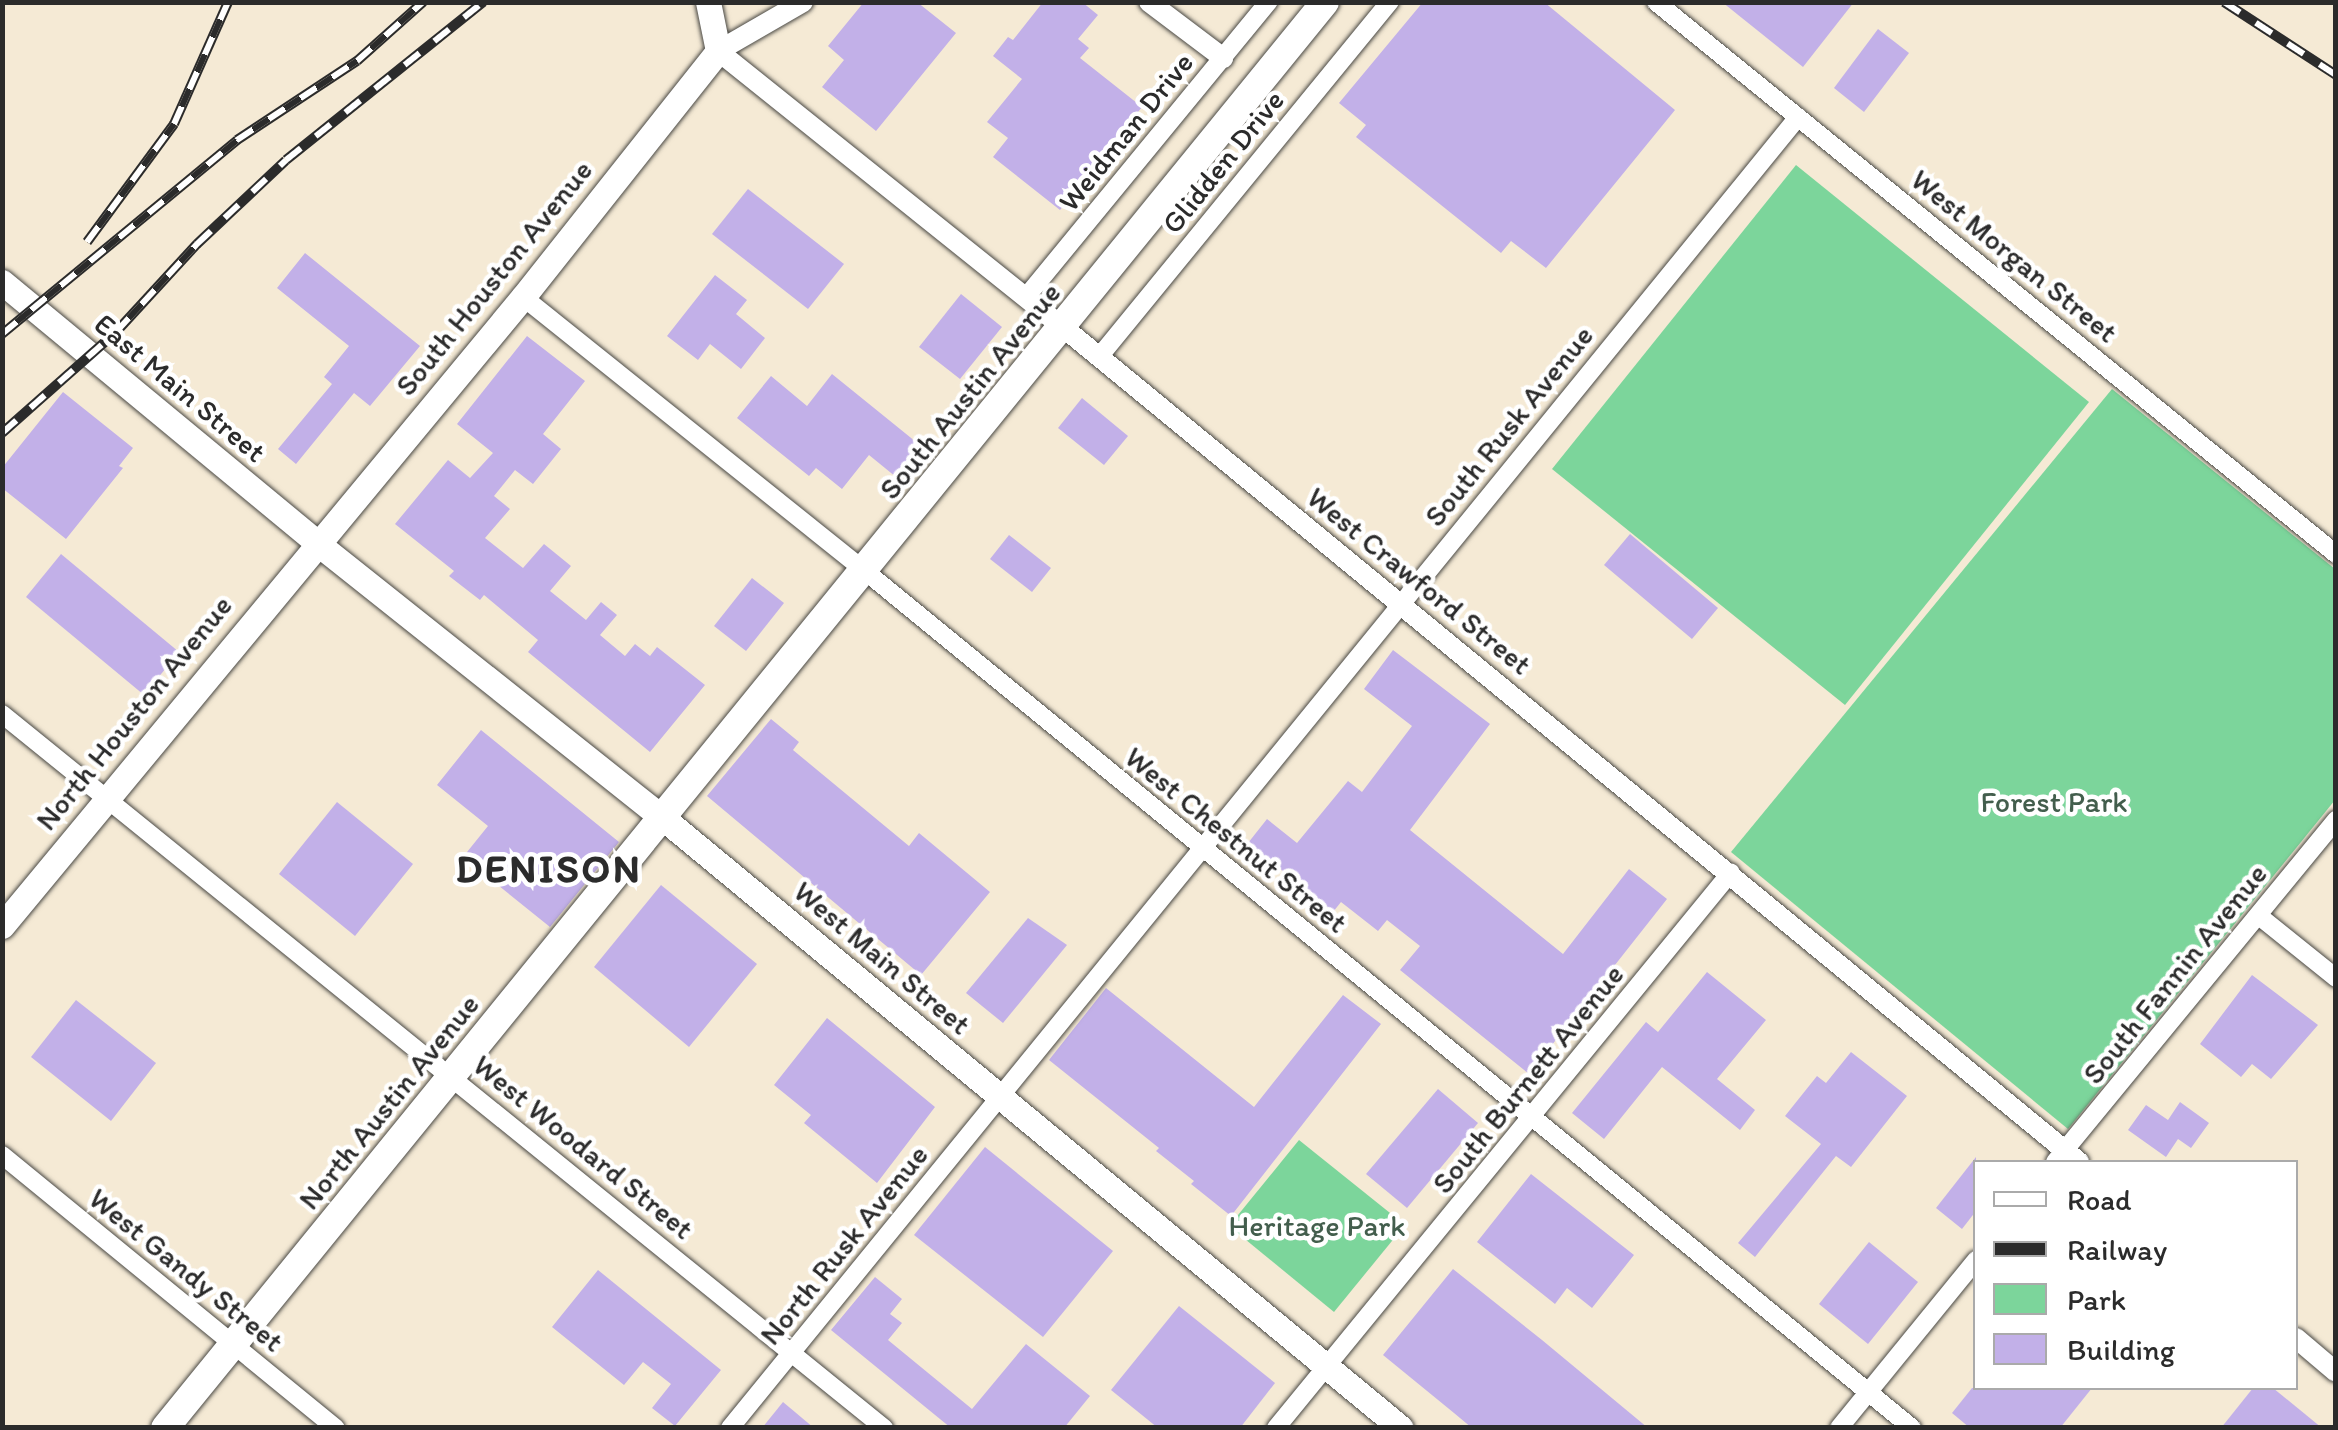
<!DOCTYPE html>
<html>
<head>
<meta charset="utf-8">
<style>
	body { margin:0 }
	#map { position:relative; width:2338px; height:1430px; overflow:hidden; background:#f5ead5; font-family:Itim,sans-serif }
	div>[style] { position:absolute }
	.green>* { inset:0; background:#7cd59b }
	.building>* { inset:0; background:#c2b0e8 }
	.roads { filter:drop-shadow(0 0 2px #494844) drop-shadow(0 0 2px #494844) }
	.minor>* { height:18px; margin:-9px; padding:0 9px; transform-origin:9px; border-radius:9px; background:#fff }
	.tertiary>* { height:20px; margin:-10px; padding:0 10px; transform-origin:10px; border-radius:10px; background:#fff }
	.secondary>* { height:25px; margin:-12.5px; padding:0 12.5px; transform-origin:12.5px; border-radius:12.5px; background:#fff }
	.trunk>* { height:28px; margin:-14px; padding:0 14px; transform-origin:14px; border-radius:14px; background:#fff }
	.rail>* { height:10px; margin-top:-5px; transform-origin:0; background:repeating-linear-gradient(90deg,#fff 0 19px,#2b2b2b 0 38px); box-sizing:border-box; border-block:2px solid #2b2b2b }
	span { translate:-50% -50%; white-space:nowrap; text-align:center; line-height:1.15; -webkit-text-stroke:9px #fff; paint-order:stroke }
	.street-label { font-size:30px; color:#2b2b2b }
	.park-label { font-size:30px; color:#435e4d }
	.district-label { font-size:40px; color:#2b2b2b; font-weight:700; letter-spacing:2.5px }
	.frame { position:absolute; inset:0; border:5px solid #2b2b2b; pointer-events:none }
	.legend { position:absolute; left:1973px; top:1160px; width:325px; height:230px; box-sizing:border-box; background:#fff; border:2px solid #aaa; margin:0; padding:12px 18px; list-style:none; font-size:30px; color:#2b2b2b }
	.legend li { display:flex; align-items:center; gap:20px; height:50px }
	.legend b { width:50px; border:2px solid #aaa }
</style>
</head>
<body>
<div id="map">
	<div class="green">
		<i style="clip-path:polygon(1796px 165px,2089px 402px,1845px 705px,1552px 469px)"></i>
		<i style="clip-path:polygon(2112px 389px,2335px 569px,2335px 800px,2068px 1129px,1731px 852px)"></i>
		<i style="clip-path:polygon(1299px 1140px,1405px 1225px,1334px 1312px,1229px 1226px)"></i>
	</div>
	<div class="building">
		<i style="clip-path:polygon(864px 2px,917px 2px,956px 33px,876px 131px,822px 87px,844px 60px,828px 46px)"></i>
		<i style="clip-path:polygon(1043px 2px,1082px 2px,1098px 15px,1078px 39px,1089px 48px,1080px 58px,1142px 107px,1060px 210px,993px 157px,1008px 138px,987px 122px,1022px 79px,993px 56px,1008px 37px,1013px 40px)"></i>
		<i style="clip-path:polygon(1423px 2px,1544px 2px,1675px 110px,1546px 268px,1511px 241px,1501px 253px,1356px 137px,1366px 125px,1339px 103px)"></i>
		<i style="clip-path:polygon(1722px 2px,1854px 2px,1803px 67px)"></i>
		<i style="clip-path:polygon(1878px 29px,1909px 53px,1864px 112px,1834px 88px)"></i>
		<i style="clip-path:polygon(748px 189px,844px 264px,808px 309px,712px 234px)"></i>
		<i style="clip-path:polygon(305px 253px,420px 346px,370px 406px,354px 393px,296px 464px,278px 449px,332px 384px,324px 377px,349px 346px,277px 288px)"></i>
		<i style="clip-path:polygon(715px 275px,747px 300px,736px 314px,765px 338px,741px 369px,710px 344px,698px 360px,667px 336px)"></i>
		<i style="clip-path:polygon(961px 294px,1002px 327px,960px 379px,919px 347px)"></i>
		<i style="clip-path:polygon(527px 336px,585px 381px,543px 434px,561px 449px,533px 484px,515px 470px,494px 496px,510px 509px,485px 538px,523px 568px,544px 544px,571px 566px,550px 591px,586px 620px,601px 602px,617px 615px,600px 635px,625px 656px,635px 644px,650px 656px,657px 647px,705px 685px,650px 752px,528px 652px,538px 640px,484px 595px,480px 600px,449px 576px,454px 571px,395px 524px,448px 460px,470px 478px,493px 453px,457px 424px)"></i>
		<i style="clip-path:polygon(832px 374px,921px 446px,896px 477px,869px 455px,842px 489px,816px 468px,809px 476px,737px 418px,771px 376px,807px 406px)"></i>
		<i style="clip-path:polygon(63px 392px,133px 448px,119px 466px,123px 468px,66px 539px,2px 488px,2px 468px)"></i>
		<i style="clip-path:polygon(1082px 398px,1128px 436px,1104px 465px,1058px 428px)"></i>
		<i style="clip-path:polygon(1630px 534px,1718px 608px,1692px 639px,1604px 565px)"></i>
		<i style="clip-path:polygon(1009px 535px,1051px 568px,1032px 592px,990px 559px)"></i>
		<i style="clip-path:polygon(61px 554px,179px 652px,144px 695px,26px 597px)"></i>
		<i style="clip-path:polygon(752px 578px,784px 603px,746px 651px,714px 626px)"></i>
		<i style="clip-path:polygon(1393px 650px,1490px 724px,1410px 830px,1563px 954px,1629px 869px,1667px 899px,1529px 1074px,1400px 970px,1420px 946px,1387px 920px,1378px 931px,1341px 902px,1333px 912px,1248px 843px,1267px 819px,1297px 843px,1348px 781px,1362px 792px,1412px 726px,1364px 689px)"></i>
		<i style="clip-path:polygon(771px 719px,799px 742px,793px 750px,909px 846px,919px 833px,990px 892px,921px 975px,707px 796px)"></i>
		<i style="clip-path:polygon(481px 730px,619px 842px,550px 927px,463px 857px,488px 826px,437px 785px)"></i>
		<i style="clip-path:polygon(337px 802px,413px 864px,355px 936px,279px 874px)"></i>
		<i style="clip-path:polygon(661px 885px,757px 964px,689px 1047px,594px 967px)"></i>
		<i style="clip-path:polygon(1028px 918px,1067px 945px,1003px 1023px,966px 993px)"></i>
		<i style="clip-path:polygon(1707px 972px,1766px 1020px,1717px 1079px,1755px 1110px,1740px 1130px,1662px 1067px,1604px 1139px,1572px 1113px,1646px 1022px,1658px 1032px)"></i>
		<i style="clip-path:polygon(2252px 975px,2318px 1025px,2271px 1079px,2252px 1064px,2241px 1077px,2200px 1044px)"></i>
		<i style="clip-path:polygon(1106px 988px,1254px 1107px,1343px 995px,1381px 1024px,1231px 1216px,1191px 1184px,1194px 1181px,1156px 1151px,1159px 1148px,1049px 1060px)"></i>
		<i style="clip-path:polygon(76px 1000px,156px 1063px,111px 1121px,31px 1057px)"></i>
		<i style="clip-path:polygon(827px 1018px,935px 1107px,877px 1183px,804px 1123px,811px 1115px,774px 1085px)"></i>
		<i style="clip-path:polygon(1851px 1052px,1907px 1096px,1851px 1167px,1836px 1156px,1755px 1257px,1738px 1243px,1821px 1144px,1785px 1116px,1817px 1076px,1826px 1083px)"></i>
		<i style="clip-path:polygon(1438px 1089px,1478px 1123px,1407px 1208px,1366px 1174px)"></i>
		<i style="clip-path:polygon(2180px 1102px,2209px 1123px,2191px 1148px,2178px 1139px,2166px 1157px,2128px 1130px,2146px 1105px,2168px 1120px)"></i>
		<i style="clip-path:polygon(985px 1147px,1113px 1251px,1043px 1337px,914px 1235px)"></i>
		<i style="clip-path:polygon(1976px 1157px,1976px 1211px,1962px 1229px,1936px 1208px)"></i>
		<i style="clip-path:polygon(1531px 1174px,1634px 1255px,1592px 1308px,1567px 1288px,1555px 1304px,1477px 1242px)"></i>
		<i style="clip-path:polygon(1869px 1242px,1918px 1282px,1868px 1344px,1819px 1304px)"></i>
		<i style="clip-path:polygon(1453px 1269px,1542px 1340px,1648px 1428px,1472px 1428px,1454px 1413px,1383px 1355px)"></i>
		<i style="clip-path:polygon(598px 1270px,721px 1370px,675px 1426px,652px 1408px,671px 1384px,643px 1362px,624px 1385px,552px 1327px)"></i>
		<i style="clip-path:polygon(875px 1277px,902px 1299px,890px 1314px,902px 1323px,888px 1340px,972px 1409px,1026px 1344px,1090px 1396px,1064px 1428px,951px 1428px,831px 1330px)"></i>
		<i style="clip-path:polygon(1179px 1306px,1275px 1383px,1240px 1428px,1158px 1428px,1111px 1390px)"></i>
		<i style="clip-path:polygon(1972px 1388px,2092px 1388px,2060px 1428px,1970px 1428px,1952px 1413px)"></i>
		<i style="clip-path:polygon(2253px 1388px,2273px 1388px,2322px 1428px,2221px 1428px)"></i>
		<i style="clip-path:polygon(783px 1402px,814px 1428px,762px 1428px)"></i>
	</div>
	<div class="roads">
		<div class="minor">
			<i style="left:1656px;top:2px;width:876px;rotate:39.07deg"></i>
			<i style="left:523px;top:297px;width:438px;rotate:38.7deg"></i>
			<i style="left:865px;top:571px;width:1353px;rotate:39.3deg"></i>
			<i style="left:1026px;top:297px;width:382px;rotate:-50.6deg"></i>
			<i style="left:1099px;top:357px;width:459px;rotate:-50.7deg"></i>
			<i style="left:2px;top:714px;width:1135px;rotate:38.99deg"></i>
			<i style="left:2259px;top:916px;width:99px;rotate:38.8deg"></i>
			<i style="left:2px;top:1155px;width:431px;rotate:39.3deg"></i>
			<i style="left:2055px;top:1162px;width:443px;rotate:-50.6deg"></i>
			<i style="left:730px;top:1428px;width:1691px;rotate:-50.83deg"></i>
			<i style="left:1276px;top:1428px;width:718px;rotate:-50.7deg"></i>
			<i style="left:1839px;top:1428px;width:217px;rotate:-50.8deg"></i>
		</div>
		<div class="tertiary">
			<i style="left:803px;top:2px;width:98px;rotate:150deg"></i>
			<i style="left:718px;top:51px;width:443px;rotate:38.7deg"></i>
			<i style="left:1064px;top:328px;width:1314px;rotate:39.41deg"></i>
			<i style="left:1149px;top:2px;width:93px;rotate:37.1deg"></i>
			<i style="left:2296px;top:1338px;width:52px;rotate:40.4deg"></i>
		</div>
		<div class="secondary">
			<i style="left:2px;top:282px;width:409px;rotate:39.6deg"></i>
			<i style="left:317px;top:543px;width:442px;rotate:38.5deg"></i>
			<i style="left:663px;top:818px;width:957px;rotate:39.58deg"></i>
			<i style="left:2px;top:926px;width:817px;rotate:-50.37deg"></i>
			<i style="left:523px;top:297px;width:314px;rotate:-51.6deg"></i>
			<i style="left:718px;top:51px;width:50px;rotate:-101.5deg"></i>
		</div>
		<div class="trunk">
			<i style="left:165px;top:1428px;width:1838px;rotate:-50.87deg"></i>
		</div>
	</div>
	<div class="rail">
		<i style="left:2224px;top:2px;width:134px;rotate:33.1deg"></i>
		<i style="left:87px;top:242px;width:147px;rotate:-53.6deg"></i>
		<i style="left:174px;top:124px;width:133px;rotate:-66.1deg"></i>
		<i style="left:2px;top:334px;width:305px;rotate:-39.5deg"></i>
		<i style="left:237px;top:140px;width:144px;rotate:-33.4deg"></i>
		<i style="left:357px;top:61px;width:89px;rotate:-41.8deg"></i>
		<i style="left:2px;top:433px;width:152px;rotate:-41.5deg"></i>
		<i style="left:116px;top:332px;width:120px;rotate:-47.4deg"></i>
		<i style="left:197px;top:244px;width:122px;rotate:-43.3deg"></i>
		<i style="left:286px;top:160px;width:253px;rotate:-38.7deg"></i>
	</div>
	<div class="street-label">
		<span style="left:1126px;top:132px;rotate:-51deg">Weidman Drive</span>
		<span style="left:1223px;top:162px;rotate:-51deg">Glidden Drive</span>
		<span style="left:2014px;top:256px;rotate:39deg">West Morgan Street</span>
		<span style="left:494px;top:278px;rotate:-51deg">South Houston Avenue</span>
		<span style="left:180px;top:388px;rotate:40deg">East Main Street</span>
		<span style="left:970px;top:391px;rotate:-51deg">South Austin Avenue</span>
		<span style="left:1509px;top:426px;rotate:-51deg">South Rusk Avenue</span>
		<span style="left:1419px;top:581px;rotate:39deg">West Crawford Street</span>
		<span style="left:134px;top:713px;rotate:-51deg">North Houston Avenue</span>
		<span style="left:1236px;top:840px;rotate:39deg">West Chestnut Street</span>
		<span style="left:882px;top:958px;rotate:40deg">West Main Street</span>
		<span style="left:2175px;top:974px;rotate:-51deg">South Fannin Avenue</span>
		<span style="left:1528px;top:1079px;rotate:-51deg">South Burnett Avenue</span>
		<span style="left:389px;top:1102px;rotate:-51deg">North Austin Avenue</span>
		<span style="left:583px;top:1147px;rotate:39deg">West Woodard Street</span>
		<span style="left:844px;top:1245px;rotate:-51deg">North Rusk Avenue</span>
		<span style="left:186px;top:1270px;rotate:39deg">West Gandy Street</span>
	</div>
	<div class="park-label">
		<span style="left:2054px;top:802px">Forest Park</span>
		<span style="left:1317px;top:1226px">Heritage Park</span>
	</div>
	<div class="district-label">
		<span style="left:549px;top:868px">DENISON</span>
	</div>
	<div class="frame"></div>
	<ul class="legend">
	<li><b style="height:12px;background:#fff"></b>Road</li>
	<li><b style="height:12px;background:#2b2b2b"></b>Railway</li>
	<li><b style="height:28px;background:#7cd59b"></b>Park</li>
	<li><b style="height:28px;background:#c2b0e8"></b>Building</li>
	</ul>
</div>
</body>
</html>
